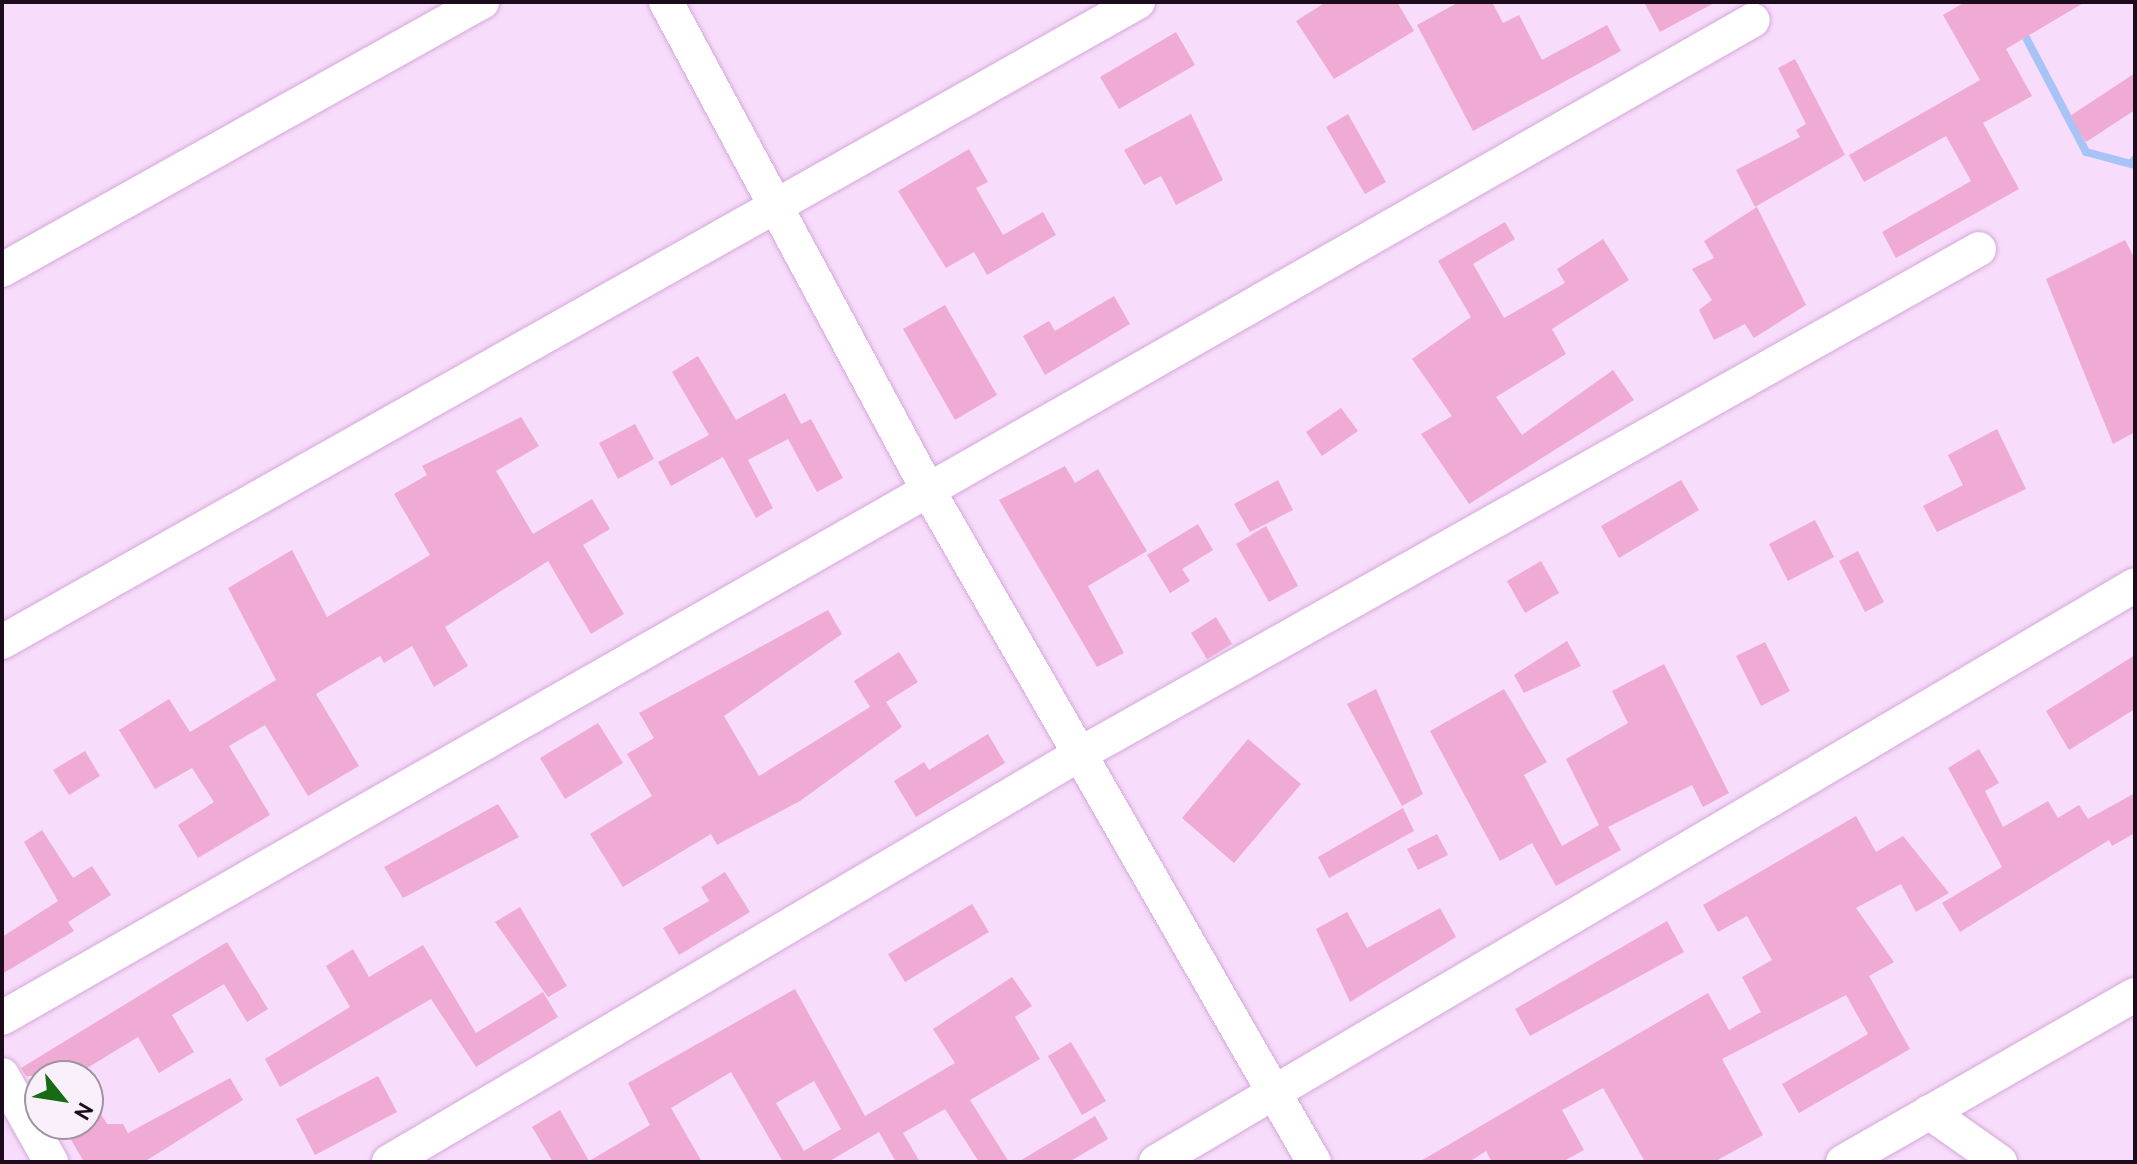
<!DOCTYPE html>
<html>
<head>
<meta charset="utf-8">
<style>
	body { margin:0 }
	#map { position:relative; width:2137px; height:1164px; overflow:hidden; background:#f8dcfb; font-family:Cabin,sans-serif }
	div>[style] { position:absolute }
	.stream>* { height:8px; margin:-4px; padding:0 4px; transform-origin:4px; border-radius:4px; background:#a8c3f5 }
	.building>* { inset:0; background:#efabd4 }
	.roads { filter:drop-shadow(0 0 2px #d5a8db) drop-shadow(0 0 2px #d5a8db) }
	.minor>* { height:34px; margin:-17px; padding:0 17px; transform-origin:17px; border-radius:17px; background:#fff }
	span { translate:-50% -50%; white-space:nowrap; text-align:center; line-height:1.15; -webkit-text-stroke:6px #faf0fb; paint-order:stroke }
	.frame { position:absolute; inset:0; border:4px solid #1b0b1d; pointer-events:none }
	.north { position:absolute; left:24px; top:1060px; width:80px; height:80px; box-sizing:border-box; background:#faf0fb; border:2px solid #a194a2; border-radius:50%; rotate:120deg; font-size:22px; font-weight:700; line-height:32px; text-align:center; color:#1b0b1d }
	.north::after { content:''; display:block; margin:auto; width:28px; height:36px; background:#166b13; clip-path:polygon(50% 0,100% 100%,50% 72%,0 100%) }
</style>
</head>
<body>
<div id="map">
	<div class="stream">
		<i style="left:2022px;top:30px;width:138px;rotate:62.3deg"></i>
		<i style="left:2086px;top:152px;width:47px;rotate:14.9deg"></i>
		<i style="left:2131px;top:164px;width:6px;rotate:-51deg"></i>
	</div>
	<div class="building">
		<i style="clip-path:polygon(1326px 2px,1397px 2px,1414px 31px,1334px 79px,1296px 21px)"></i>
		<i style="clip-path:polygon(1459px 2px,1492px 2px,1503px 23px,1519px 15px,1542px 60px,1607px 25px,1621px 51px,1473px 131px,1417px 25px)"></i>
		<i style="clip-path:polygon(1644px 2px,1716px 2px,1660px 32px)"></i>
		<i style="clip-path:polygon(1965px 2px,2085px 2px,2006px 49px,2032px 96px,1983px 123px,2019px 189px,1896px 258px,1882px 232px,1971px 181px,1946px 136px,1864px 182px,1849px 155px,1980px 80px,1943px 15px)"></i>
		<i style="clip-path:polygon(1176px 32px,1195px 65px,1119px 109px,1100px 77px)"></i>
		<i style="clip-path:polygon(1795px 59px,1845px 155px,1755px 207px,1736px 170px,1800px 137px,1796px 130px,1806px 124px,1778px 68px)"></i>
		<i style="clip-path:polygon(2135px 73px,2135px 110px,2086px 142px,2070px 116px)"></i>
		<i style="clip-path:polygon(1191px 114px,1223px 180px,1176px 205px,1161px 176px,1144px 185px,1124px 150px)"></i>
		<i style="clip-path:polygon(1348px 114px,1386px 182px,1365px 194px,1326px 127px)"></i>
		<i style="clip-path:polygon(969px 149px,988px 182px,976px 188px,1003px 235px,1043px 212px,1056px 235px,987px 275px,974px 252px,946px 268px,898px 191px)"></i>
		<i style="clip-path:polygon(1757px 207px,1806px 305px,1754px 338px,1745px 324px,1714px 340px,1699px 310px,1712px 300px,1692px 269px,1714px 258px,1704px 241px)"></i>
		<i style="clip-path:polygon(1505px 222px,1515px 239px,1473px 264px,1504px 318px,1565px 283px,1557px 269px,1603px 239px,1629px 280px,1552px 329px,1566px 354px,1496px 397px,1522px 435px,1613px 370px,1634px 400px,1469px 504px,1421px 434px,1452px 416px,1412px 359px,1471px 317px,1438px 261px)"></i>
		<i style="clip-path:polygon(2125px 240px,2135px 259px,2135px 432px,2113px 444px,2046px 279px)"></i>
		<i style="clip-path:polygon(1114px 296px,1130px 324px,1045px 375px,1023px 336px,1049px 321px,1055px 331px)"></i>
		<i style="clip-path:polygon(945px 305px,997px 395px,955px 420px,903px 329px)"></i>
		<i style="clip-path:polygon(698px 356px,736px 420px,785px 393px,801px 424px,811px 419px,843px 478px,817px 492px,788px 439px,748px 460px,773px 508px,756px 518px,723px 457px,671px 486px,658px 462px,709px 435px,672px 372px)"></i>
		<i style="clip-path:polygon(1341px 408px,1358px 431px,1322px 456px,1306px 432px)"></i>
		<i style="clip-path:polygon(521px 417px,539px 446px,496px 471px,533px 534px,592px 499px,610px 529px,583px 545px,624px 614px,591px 634px,548px 561px,445px 627px,468px 666px,434px 687px,412px 646px,384px 663px,380px 656px,316px 694px,359px 766px,308px 796px,265px 725px,229px 746px,270px 815px,198px 858px,178px 825px,214px 802px,192px 768px,155px 789px,119px 730px,169px 699px,190px 732px,276px 680px,228px 588px,292px 550px,327px 617px,430px 555px,394px 494px,427px 475px,422px 466px)"></i>
		<i style="clip-path:polygon(635px 424px,654px 459px,618px 479px,599px 443px)"></i>
		<i style="clip-path:polygon(1997px 429px,2026px 489px,1937px 532px,1923px 506px,1963px 485px,1948px 455px)"></i>
		<i style="clip-path:polygon(1065px 466px,1075px 483px,1098px 469px,1147px 551px,1088px 586px,1124px 653px,1097px 667px,999px 500px)"></i>
		<i style="clip-path:polygon(1278px 480px,1293px 510px,1250px 532px,1234px 504px)"></i>
		<i style="clip-path:polygon(1681px 480px,1699px 510px,1619px 558px,1601px 526px)"></i>
		<i style="clip-path:polygon(1815px 520px,1834px 557px,1788px 581px,1769px 544px)"></i>
		<i style="clip-path:polygon(1198px 524px,1213px 550px,1182px 569px,1190px 581px,1170px 593px,1147px 555px)"></i>
		<i style="clip-path:polygon(1266px 526px,1298px 586px,1269px 602px,1236px 544px)"></i>
		<i style="clip-path:polygon(1858px 551px,1884px 602px,1865px 612px,1839px 561px)"></i>
		<i style="clip-path:polygon(1541px 561px,1559px 593px,1525px 613px,1507px 581px)"></i>
		<i style="clip-path:polygon(828px 610px,842px 634px,724px 716px,759px 776px,870px 707px,854px 681px,899px 652px,918px 682px,886px 702px,902px 727px,800px 801px,717px 845px,711px 834px,623px 887px,590px 834px,652px 796px,627px 754px,654px 738px,639px 713px)"></i>
		<i style="clip-path:polygon(1216px 617px,1232px 644px,1207px 659px,1191px 633px)"></i>
		<i style="clip-path:polygon(1567px 641px,1581px 666px,1524px 693px,1514px 675px)"></i>
		<i style="clip-path:polygon(1765px 642px,1790px 691px,1761px 706px,1736px 656px)"></i>
		<i style="clip-path:polygon(2135px 655px,2135px 709px,2069px 750px,2046px 711px)"></i>
		<i style="clip-path:polygon(1664px 664px,1729px 793px,1703px 807px,1692px 785px,1608px 827px,1621px 850px,1556px 886px,1532px 843px,1500px 861px,1430px 731px,1504px 689px,1547px 762px,1524px 775px,1562px 846px,1599px 825px,1566px 759px,1628px 723px,1612px 691px)"></i>
		<i style="clip-path:polygon(1376px 689px,1423px 794px,1402px 806px,1347px 704px)"></i>
		<i style="clip-path:polygon(598px 723px,623px 763px,565px 799px,540px 758px)"></i>
		<i style="clip-path:polygon(988px 734px,1005px 763px,916px 817px,894px 781px,924px 762px,929px 770px)"></i>
		<i style="clip-path:polygon(1248px 739px,1301px 784px,1234px 863px,1182px 818px)"></i>
		<i style="clip-path:polygon(1979px 749px,1999px 783px,1985px 791px,2003px 827px,2048px 801px,2058px 818px,2079px 805px,2088px 819px,2135px 793px,2135px 833px,2112px 846px,2109px 840px,1960px 932px,1942px 903px,2002px 867px,1948px 768px)"></i>
		<i style="clip-path:polygon(85px 751px,100px 776px,69px 795px,53px 770px)"></i>
		<i style="clip-path:polygon(498px 804px,519px 837px,403px 898px,384px 867px)"></i>
		<i style="clip-path:polygon(1403px 808px,1414px 831px,1329px 878px,1318px 857px)"></i>
		<i style="clip-path:polygon(1856px 816px,1876px 852px,1903px 836px,1949px 893px,1916px 912px,1901px 884px,1856px 908px,1894px 962px,1869px 976px,1910px 1049px,1799px 1113px,1782px 1084px,1868px 1034px,1846px 995px,1722px 1059px,1763px 1135px,1714px 1162px,1645px 1162px,1603px 1088px,1562px 1110px,1584px 1150px,1562px 1162px,1492px 1162px,1486px 1151px,1469px 1162px,1419px 1162px,1708px 993px,1729px 1030px,1761px 1012px,1742px 977px,1772px 960px,1747px 916px,1718px 932px,1703px 905px)"></i>
		<i style="clip-path:polygon(42px 830px,73px 878px,92px 866px,111px 895px,68px 922px,74px 931px,2px 974px,2px 937px,58px 901px,24px 842px)"></i>
		<i style="clip-path:polygon(1437px 834px,1448px 855px,1418px 870px,1407px 849px)"></i>
		<i style="clip-path:polygon(725px 872px,750px 912px,679px 955px,663px 928px,709px 901px,701px 887px)"></i>
		<i style="clip-path:polygon(972px 904px,989px 932px,905px 982px,888px 954px)"></i>
		<i style="clip-path:polygon(520px 907px,567px 986px,548px 997px,495px 922px)"></i>
		<i style="clip-path:polygon(1440px 908px,1456px 937px,1350px 1002px,1316px 929px,1347px 912px,1367px 948px)"></i>
		<i style="clip-path:polygon(1667px 921px,1684px 952px,1530px 1036px,1515px 1009px)"></i>
		<i style="clip-path:polygon(227px 942px,268px 1009px,247px 1022px,224px 984px,172px 1015px,194px 1052px,159px 1073px,138px 1037px,74px 1076px,26px 1076px,21px 1068px)"></i>
		<i style="clip-path:polygon(423px 945px,476px 1033px,543px 992px,558px 1017px,476px 1067px,431px 999px,280px 1087px,265px 1059px,350px 1007px,326px 966px,353px 949px,369px 977px)"></i>
		<i style="clip-path:polygon(evenodd,1012px 977px,1032px 1006px,1015px 1017px,1040px 1059px,970px 1100px,1009px 1162px,979px 1162px,945px 1109px,903px 1133px,920px 1162px,896px 1162px,879px 1132px,828px 1162px,783px 1162px,731px 1072px,671px 1108px,702px 1162px,553px 1162px,532px 1127px,560px 1110px,589px 1161px,650px 1125px,628px 1083px,795px 989px,865px 1116px,955px 1063px,933px 1029px,1012px 977px,814px 1081px,841px 1129px,804px 1151px,776px 1103px,814px 1081px)"></i>
		<i style="clip-path:polygon(1071px 1042px,1106px 1101px,1082px 1115px,1048px 1056px)"></i>
		<i style="clip-path:polygon(378px 1076px,397px 1112px,315px 1155px,296px 1119px)"></i>
		<i style="clip-path:polygon(230px 1078px,243px 1100px,144px 1162px,84px 1162px,62px 1124px,88px 1124px,88px 1092px,107px 1124px,123px 1124px,128px 1133px)"></i>
		<i style="clip-path:polygon(1095px 1116px,1108px 1139px,1069px 1162px,1018px 1162px)"></i>
	</div>
	<div class="roads">
		<div class="minor">
			<i style="left:666px;top:2px;width:554px;rotate:61.77deg"></i>
			<i style="left:928px;top:490px;width:775px;rotate:60.13deg"></i>
			<i style="left:2px;top:270px;width:550px;rotate:-29.18deg"></i>
			<i style="left:2px;top:642px;width:1304px;rotate:-29.4deg"></i>
			<i style="left:2px;top:1018px;width:2015px;rotate:-29.68deg"></i>
			<i style="left:2px;top:1075px;width:100px;rotate:60.6deg"></i>
			<i style="left:1929px;top:1112px;width:87px;rotate:35.2deg"></i>
			<i style="left:389px;top:1162px;width:802px;rotate:-30.56deg"></i>
			<i style="left:1080px;top:754px;width:1031px;rotate:-29.32deg"></i>
			<i style="left:1156px;top:1162px;width:1136px;rotate:-30.51deg"></i>
			<i style="left:1843px;top:1162px;width:336px;rotate:-29.8deg"></i>
		</div>
	</div>
	<div class="frame"></div>
	<div class="north">N</div>
</div>
</body>
</html>
